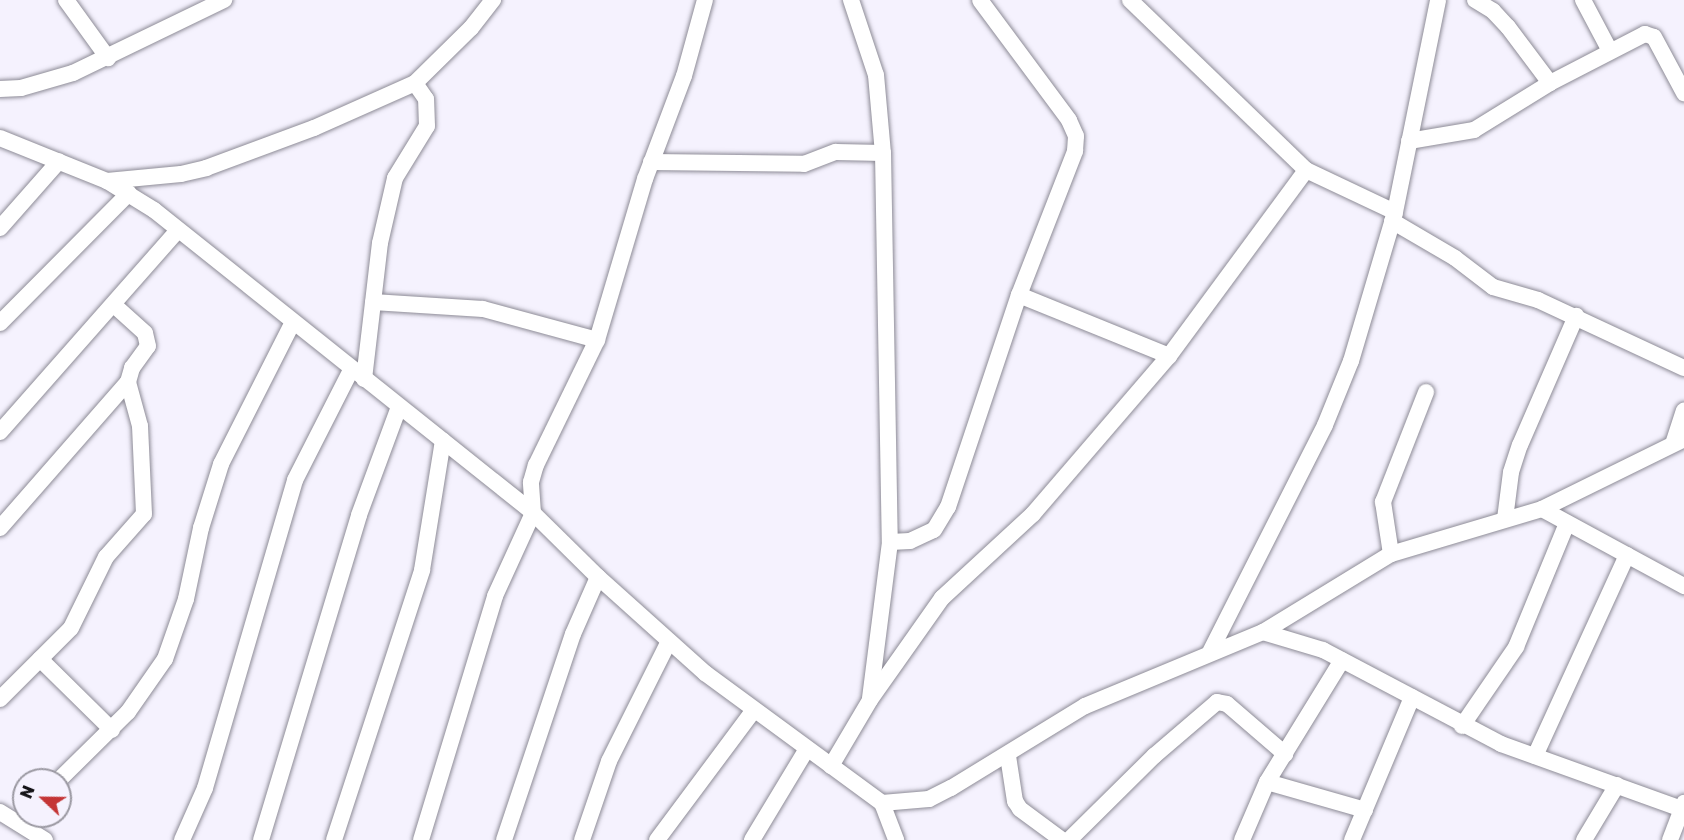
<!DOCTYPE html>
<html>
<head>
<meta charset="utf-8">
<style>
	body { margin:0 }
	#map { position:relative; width:1684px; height:840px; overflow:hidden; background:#f5f2fe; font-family:"Golos Text",sans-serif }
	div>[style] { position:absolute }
	.roads { filter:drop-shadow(0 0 2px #8d8b96) drop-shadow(0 0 2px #8d8b96) }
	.minor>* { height:16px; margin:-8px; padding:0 8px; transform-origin:8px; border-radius:8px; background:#fff }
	span { translate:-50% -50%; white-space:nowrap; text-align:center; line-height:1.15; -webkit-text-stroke:4.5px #f5f2fe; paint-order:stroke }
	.north { position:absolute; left:12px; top:768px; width:60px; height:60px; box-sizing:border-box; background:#f5f2fe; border:2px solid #9b99a2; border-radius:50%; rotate:292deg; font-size:16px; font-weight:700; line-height:24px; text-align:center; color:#141317 }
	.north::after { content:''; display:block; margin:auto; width:21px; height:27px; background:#c43536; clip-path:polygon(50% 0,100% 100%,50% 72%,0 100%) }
</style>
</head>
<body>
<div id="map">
	<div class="roads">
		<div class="minor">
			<i style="left:66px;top:0;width:72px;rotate:54.1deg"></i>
			<i style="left:851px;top:0;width:79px;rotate:71.6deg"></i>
			<i style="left:876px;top:75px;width:78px;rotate:84.9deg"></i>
			<i style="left:883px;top:153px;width:389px;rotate:89deg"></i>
			<i style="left:890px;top:542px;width:157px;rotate:97.3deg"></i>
			<i style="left:1130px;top:0;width:245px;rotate:44deg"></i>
			<i style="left:1306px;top:170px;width:98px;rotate:25.3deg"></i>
			<i style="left:1475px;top:0;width:21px;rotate:31deg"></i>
			<i style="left:1493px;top:11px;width:22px;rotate:47deg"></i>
			<i style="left:1508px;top:27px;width:70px;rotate:53.1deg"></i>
			<i style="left:1583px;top:0;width:58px;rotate:62.1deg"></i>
			<i style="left:0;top:89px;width:21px;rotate:-3deg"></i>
			<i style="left:21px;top:88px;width:54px;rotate:-16.1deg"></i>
			<i style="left:73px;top:73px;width:168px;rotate:-25.8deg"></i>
			<i style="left:0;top:138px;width:115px;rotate:21.9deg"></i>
			<i style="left:107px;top:181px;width:55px;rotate:31.7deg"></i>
			<i style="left:154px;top:210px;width:485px;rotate:38.6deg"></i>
			<i style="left:533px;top:513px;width:91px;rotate:44.6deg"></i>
			<i style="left:598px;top:577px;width:144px;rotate:41.9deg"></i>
			<i style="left:705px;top:673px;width:220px;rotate:36.3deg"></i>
			<i style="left:882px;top:803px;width:47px;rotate:-4.9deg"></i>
			<i style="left:929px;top:799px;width:25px;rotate:-27deg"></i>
			<i style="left:951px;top:788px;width:157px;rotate:-31.5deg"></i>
			<i style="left:1085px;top:706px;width:193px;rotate:-22.6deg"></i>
			<i style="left:1263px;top:632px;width:150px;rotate:-31.4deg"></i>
			<i style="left:1391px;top:554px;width:158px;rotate:-16.6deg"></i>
			<i style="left:1542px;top:509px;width:158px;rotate:-26.2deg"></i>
			<i style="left:1409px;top:141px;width:66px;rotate:-9.6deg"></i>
			<i style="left:1474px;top:130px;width:89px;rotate:-31.7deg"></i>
			<i style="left:1550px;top:83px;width:107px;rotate:-27.3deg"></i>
			<i style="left:1645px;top:34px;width:9px;rotate:18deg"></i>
			<i style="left:1654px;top:37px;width:64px;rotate:61.8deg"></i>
			<i style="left:651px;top:162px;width:153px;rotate:0.7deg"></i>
			<i style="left:804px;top:164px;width:34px;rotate:-21deg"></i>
			<i style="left:836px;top:152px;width:47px;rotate:1.2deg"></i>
			<i style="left:107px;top:181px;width:74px;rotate:-5.4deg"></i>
			<i style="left:181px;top:174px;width:26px;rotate:-13deg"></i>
			<i style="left:206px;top:168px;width:115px;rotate:-20.3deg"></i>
			<i style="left:314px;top:128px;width:111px;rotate:-24deg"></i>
			<i style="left:415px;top:83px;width:78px;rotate:-44.5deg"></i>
			<i style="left:471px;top:28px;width:36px;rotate:-52deg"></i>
			<i style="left:1392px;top:221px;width:73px;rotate:30.4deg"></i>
			<i style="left:1455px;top:258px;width:48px;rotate:37.3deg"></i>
			<i style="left:1493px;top:287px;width:47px;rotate:16.1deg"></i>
			<i style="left:1538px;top:300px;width:161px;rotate:25deg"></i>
			<i style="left:0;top:228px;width:89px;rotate:-48.6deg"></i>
			<i style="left:1019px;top:295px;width:162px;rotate:22.1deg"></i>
			<i style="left:373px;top:302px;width:110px;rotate:3.6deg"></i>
			<i style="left:483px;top:309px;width:118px;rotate:15.2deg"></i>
			<i style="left:0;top:323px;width:183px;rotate:-45.2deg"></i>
			<i style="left:364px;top:379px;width:137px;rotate:-83.3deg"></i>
			<i style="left:380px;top:243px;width:67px;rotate:-77deg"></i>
			<i style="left:395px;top:178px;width:61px;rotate:-58.4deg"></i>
			<i style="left:427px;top:126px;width:27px;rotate:-92deg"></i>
			<i style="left:426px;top:99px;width:19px;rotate:-125deg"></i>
			<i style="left:0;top:432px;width:269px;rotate:-48.6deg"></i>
			<i style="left:1674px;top:441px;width:32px;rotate:-72deg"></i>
			<i style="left:1542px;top:509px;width:162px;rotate:28.5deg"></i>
			<i style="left:1505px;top:519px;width:47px;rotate:-82.7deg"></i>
			<i style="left:1511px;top:472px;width:28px;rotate:-72deg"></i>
			<i style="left:1520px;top:445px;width:141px;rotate:-66.5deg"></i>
			<i style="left:0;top:528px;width:194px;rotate:-48.8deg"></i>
			<i style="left:128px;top:382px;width:15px;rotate:-74deg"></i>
			<i style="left:132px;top:368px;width:27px;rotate:-54deg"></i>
			<i style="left:148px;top:346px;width:13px;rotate:-103deg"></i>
			<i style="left:145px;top:333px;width:42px;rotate:-137.9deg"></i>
			<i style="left:890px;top:542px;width:20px;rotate:-3deg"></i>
			<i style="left:910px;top:541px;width:26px;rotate:-25deg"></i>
			<i style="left:934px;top:530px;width:27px;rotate:-59deg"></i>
			<i style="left:948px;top:507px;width:224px;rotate:-71.5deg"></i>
			<i style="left:1019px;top:295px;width:155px;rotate:-68.7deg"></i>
			<i style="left:1075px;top:151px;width:15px;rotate:-86deg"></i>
			<i style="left:1076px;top:136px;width:17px;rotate:-114deg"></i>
			<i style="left:1069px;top:120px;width:149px;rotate:-126.6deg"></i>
			<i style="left:1391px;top:554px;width:53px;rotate:-98.7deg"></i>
			<i style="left:1383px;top:502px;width:118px;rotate:-68.6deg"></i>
			<i style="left:1263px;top:632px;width:63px;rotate:16.7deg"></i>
			<i style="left:1323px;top:650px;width:201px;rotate:27.8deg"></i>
			<i style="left:1501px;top:744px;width:195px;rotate:19.8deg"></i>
			<i style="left:1210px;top:652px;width:254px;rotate:-63.1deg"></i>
			<i style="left:1325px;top:425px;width:69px;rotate:-67.9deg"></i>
			<i style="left:1351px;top:361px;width:155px;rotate:-73.5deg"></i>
			<i style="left:1395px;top:212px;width:216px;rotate:-78.5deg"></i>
			<i style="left:40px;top:659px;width:101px;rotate:44.6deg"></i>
			<i style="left:0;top:699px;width:100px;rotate:-45deg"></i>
			<i style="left:71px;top:628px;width:79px;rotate:-63.8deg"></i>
			<i style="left:106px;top:557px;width:57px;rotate:-48.5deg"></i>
			<i style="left:144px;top:514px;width:88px;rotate:-92.6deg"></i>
			<i style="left:140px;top:426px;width:46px;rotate:-105.3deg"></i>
			<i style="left:1462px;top:726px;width:96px;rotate:-55.6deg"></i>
			<i style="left:1516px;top:647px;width:134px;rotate:-67.6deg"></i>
			<i style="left:1008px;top:756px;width:46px;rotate:81.2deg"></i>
			<i style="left:1015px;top:801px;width:9px;rotate:58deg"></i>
			<i style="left:1020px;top:809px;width:52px;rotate:36.4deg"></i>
			<i style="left:1535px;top:756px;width:221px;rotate:-65.4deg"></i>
			<i style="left:831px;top:766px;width:77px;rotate:-59.4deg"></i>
			<i style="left:870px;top:700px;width:125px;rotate:-54.8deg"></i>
			<i style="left:942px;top:598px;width:124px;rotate:-42.7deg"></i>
			<i style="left:1033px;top:514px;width:208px;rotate:-49.3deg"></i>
			<i style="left:1169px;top:356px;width:231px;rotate:-53.6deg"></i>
			<i style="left:59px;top:780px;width:97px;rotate:-44.6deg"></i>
			<i style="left:128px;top:712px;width:65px;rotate:-55.1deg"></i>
			<i style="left:165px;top:659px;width:64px;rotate:-70.7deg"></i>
			<i style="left:186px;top:599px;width:73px;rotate:-78.1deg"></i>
			<i style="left:201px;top:528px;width:67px;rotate:-72.6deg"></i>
			<i style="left:221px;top:464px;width:157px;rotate:-63.1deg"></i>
			<i style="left:1267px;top:782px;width:102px;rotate:15.9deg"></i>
			<i style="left:882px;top:803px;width:40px;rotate:69deg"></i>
			<i style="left:0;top:812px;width:53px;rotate:31.9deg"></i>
			<i style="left:182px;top:840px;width:57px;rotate:-66.1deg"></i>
			<i style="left:205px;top:788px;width:321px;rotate:-73.7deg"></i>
			<i style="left:295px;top:480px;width:123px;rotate:-63deg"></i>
			<i style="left:261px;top:840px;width:339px;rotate:-73.2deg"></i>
			<i style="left:359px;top:515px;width:115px;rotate:-69.7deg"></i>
			<i style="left:334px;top:840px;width:284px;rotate:-71.9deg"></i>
			<i style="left:422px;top:570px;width:131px;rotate:-80.8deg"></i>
			<i style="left:421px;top:840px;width:255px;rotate:-73.1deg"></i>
			<i style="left:495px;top:596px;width:91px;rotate:-65.4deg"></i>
			<i style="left:533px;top:513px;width:31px;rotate:-94deg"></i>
			<i style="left:531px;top:482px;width:18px;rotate:-74deg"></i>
			<i style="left:536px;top:465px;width:139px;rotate:-64deg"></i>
			<i style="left:597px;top:340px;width:168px;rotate:-73.4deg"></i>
			<i style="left:645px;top:179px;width:110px;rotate:-69.3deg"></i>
			<i style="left:684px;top:76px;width:79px;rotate:-74.6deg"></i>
			<i style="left:504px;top:840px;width:217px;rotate:-71.5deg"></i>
			<i style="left:573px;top:634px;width:62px;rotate:-66.3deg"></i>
			<i style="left:582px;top:840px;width:83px;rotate:-71.1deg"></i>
			<i style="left:609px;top:761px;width:134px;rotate:-63.4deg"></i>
			<i style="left:657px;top:840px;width:162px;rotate:-53.3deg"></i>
			<i style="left:752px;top:840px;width:106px;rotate:-58.9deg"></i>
			<i style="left:1069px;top:840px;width:120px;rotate:-44.7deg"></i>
			<i style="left:1154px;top:756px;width:83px;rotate:-40.6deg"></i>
			<i style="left:1217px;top:702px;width:10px;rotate:11deg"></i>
			<i style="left:1227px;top:704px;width:77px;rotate:40.8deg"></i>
			<i style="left:1242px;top:840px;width:63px;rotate:-66.7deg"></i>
			<i style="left:1267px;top:782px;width:143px;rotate:-58.4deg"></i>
			<i style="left:1352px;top:840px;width:155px;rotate:-67.2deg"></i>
			<i style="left:1584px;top:840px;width:64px;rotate:-59deg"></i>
			<i style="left:1670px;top:840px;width:40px;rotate:-69deg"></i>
		</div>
	</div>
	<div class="north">N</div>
</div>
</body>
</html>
